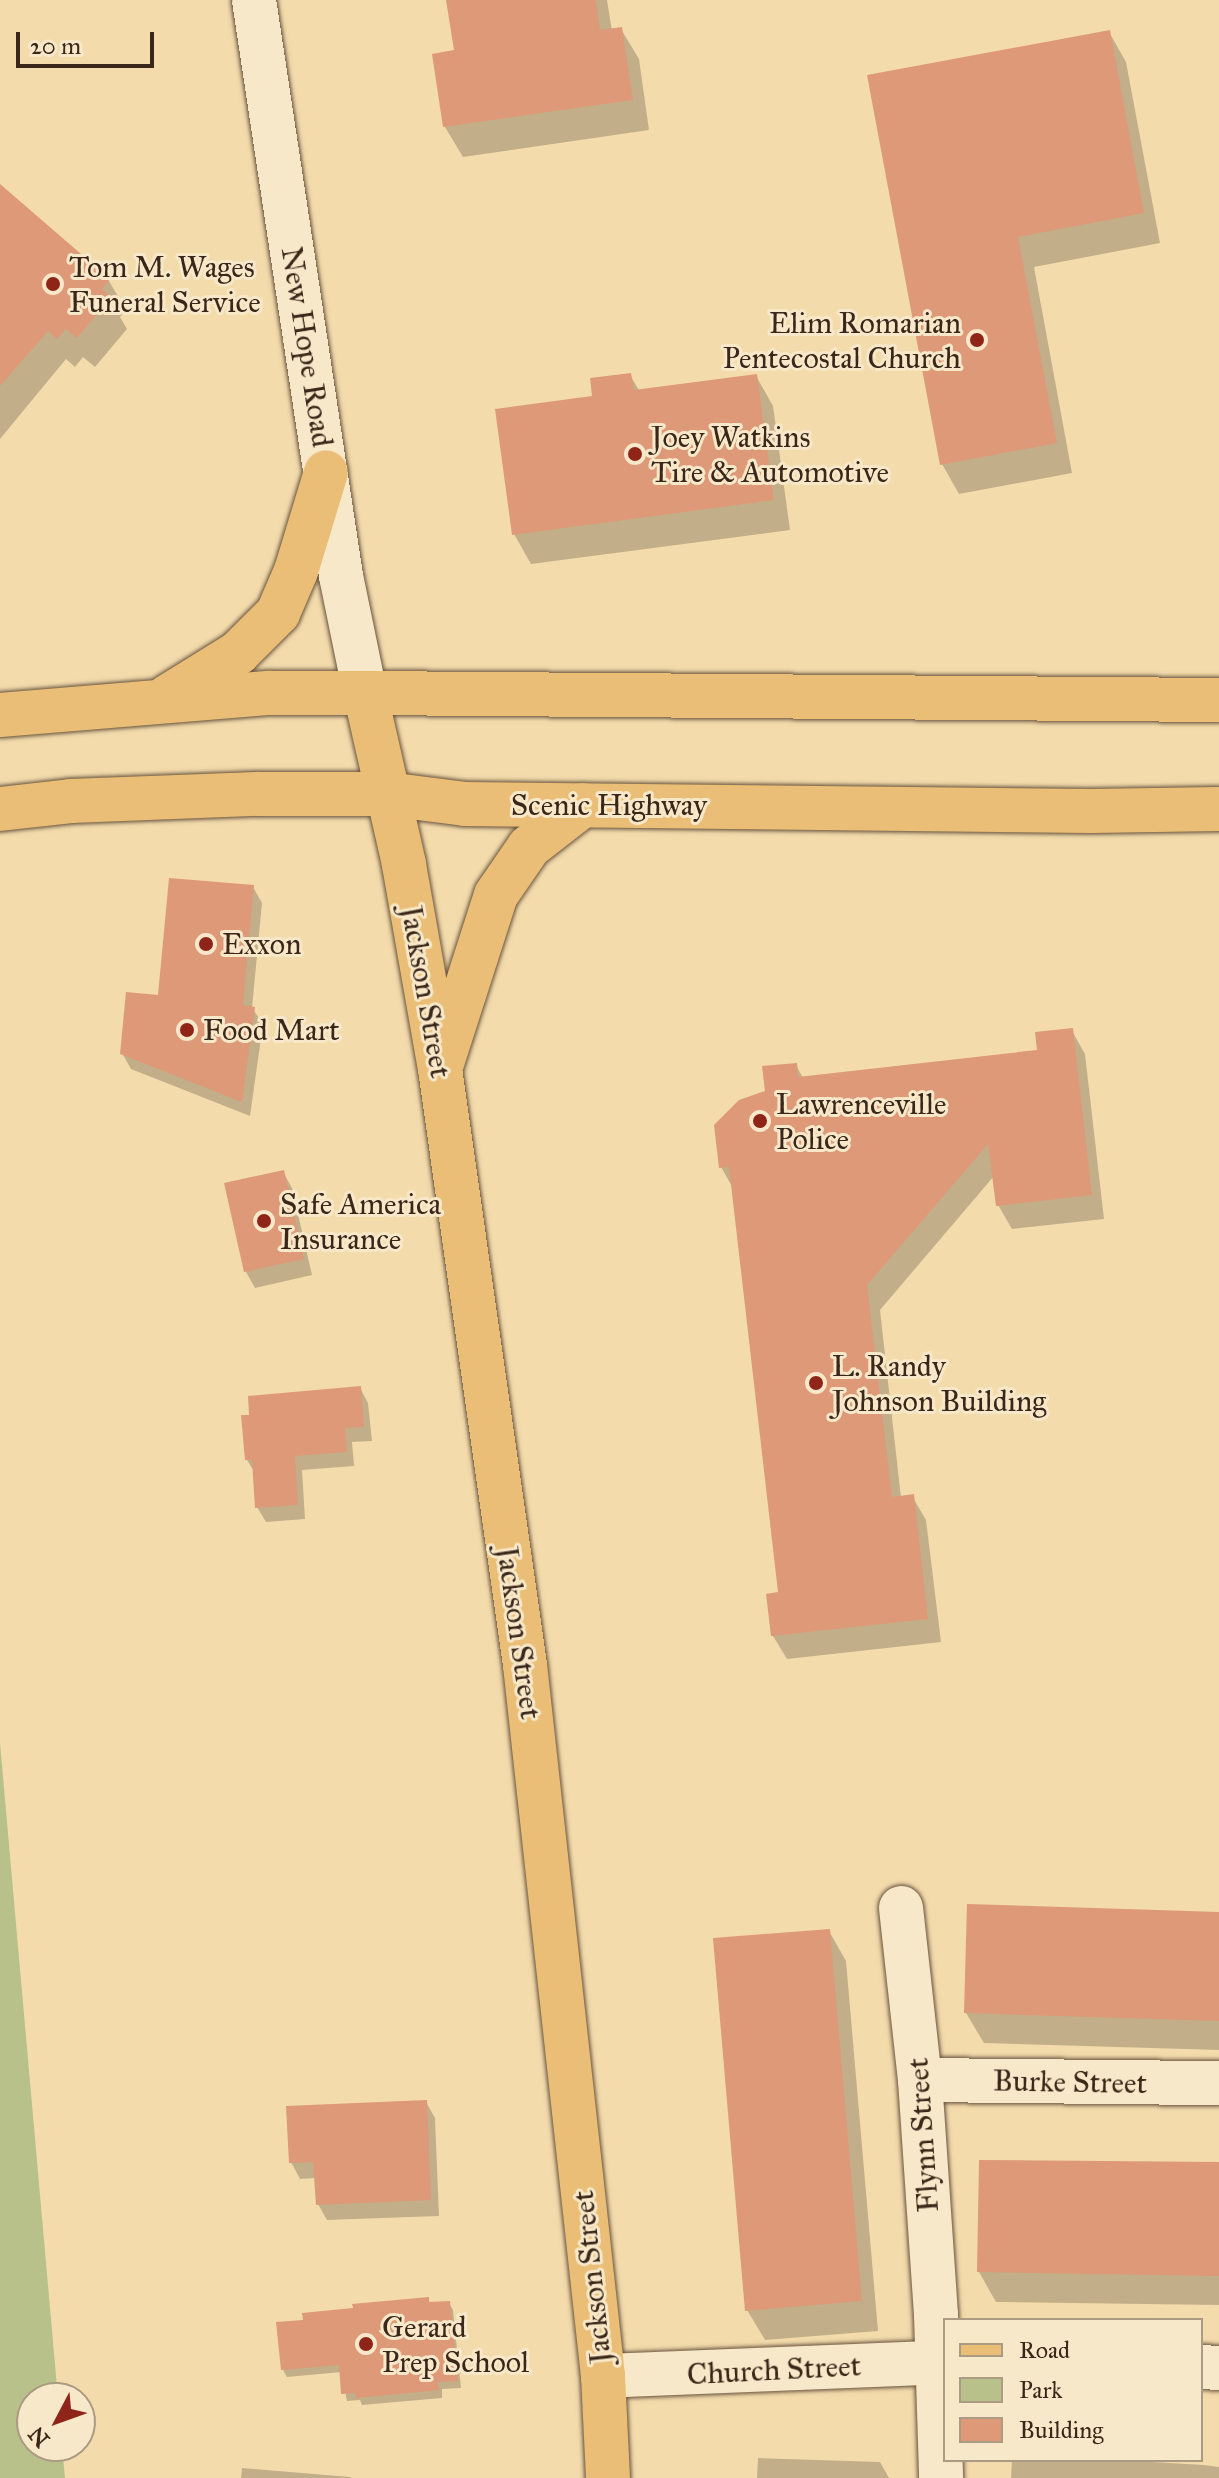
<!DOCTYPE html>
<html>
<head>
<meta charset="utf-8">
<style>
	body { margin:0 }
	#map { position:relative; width:1219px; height:2478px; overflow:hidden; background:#f3dbac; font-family:"IM FELL Great Primer",serif }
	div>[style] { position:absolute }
	.green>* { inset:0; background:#b9c18b }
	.shadow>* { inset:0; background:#0003 }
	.building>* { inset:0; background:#dd9978 }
	.roads { filter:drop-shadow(0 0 2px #68543e) drop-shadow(0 0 2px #68543e) }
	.minor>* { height:44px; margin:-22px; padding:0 22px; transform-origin:22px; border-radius:22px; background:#f7e8c9 }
	.tertiary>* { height:44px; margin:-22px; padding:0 22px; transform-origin:22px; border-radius:22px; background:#f7e8c9 }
	.primary>* { height:44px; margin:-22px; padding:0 22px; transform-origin:22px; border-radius:22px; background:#eabe76 }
	.trunk>* { height:44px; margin:-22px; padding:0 22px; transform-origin:22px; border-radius:22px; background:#eabe76 }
	.dots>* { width:22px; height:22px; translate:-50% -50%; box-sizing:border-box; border:4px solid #f7e8c9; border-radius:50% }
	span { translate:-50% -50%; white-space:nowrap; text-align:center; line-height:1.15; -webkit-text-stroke:6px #f7e8c9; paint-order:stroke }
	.poi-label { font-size:30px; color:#3a2719 }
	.left { translate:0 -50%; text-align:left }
	.right { translate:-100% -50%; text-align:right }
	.street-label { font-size:30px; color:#3a2719 }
	.legend { position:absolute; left:943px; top:2318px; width:260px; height:144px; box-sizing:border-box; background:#f7e8c9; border:2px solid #ab9b83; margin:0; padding:10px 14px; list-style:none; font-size:24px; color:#3a2719 }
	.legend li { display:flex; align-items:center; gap:16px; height:40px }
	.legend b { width:40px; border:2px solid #ab9b83 }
	.north { position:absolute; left:16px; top:2382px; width:80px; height:80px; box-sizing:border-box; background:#f7e8c9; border:2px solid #ab9b83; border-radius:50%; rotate:229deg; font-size:22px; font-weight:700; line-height:32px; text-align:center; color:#3a2719 }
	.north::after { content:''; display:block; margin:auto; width:28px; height:36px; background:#8f2418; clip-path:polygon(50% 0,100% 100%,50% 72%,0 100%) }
	.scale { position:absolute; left:16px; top:32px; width:138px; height:36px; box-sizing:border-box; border:4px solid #3a2719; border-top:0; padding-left:10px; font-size:24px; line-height:28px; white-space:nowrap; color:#3a2719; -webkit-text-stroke:6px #f7e8c9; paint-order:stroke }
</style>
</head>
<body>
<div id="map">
	<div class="green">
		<i style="clip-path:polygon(0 1743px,58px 2398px,32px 2398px,32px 2446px,62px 2446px,65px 2478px,0 2478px)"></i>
	</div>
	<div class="shadow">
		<i style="clip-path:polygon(449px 0,607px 0,612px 31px,621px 29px,639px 59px,649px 130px,463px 157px,445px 127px,435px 55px,456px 52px)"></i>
		<i style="clip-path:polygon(1109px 32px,1126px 62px,1160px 243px,1034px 267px,1072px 473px,959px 494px,942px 464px,869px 76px)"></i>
		<i style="clip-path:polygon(0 187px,109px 281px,126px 310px,120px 317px,127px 329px,95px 367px,83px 357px,75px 367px,66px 359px,0 439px)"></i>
		<i style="clip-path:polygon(630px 375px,640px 392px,756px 376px,773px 406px,790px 530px,531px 564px,514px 534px,594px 398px)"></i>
		<i style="clip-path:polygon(253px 887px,262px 903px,252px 1008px,263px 1024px,250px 1116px,131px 1069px,122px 1053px,160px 998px)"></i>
		<i style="clip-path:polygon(1072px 1031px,1085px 1054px,1104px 1219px,1012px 1229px,998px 1205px,994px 1176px,880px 1310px,901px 1498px,912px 1496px,926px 1520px,941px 1642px,787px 1659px,773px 1636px,768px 1595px,781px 1594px,734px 1190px,721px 1167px,767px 1092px,796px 1065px,803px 1078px,1040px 1052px)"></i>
		<i style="clip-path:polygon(283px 1172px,292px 1188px,312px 1275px,255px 1288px,246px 1272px,226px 1184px)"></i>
		<i style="clip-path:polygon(360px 1388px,368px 1403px,372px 1441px,352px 1442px,354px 1466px,302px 1470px,305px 1519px,266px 1522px,257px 1507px,255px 1473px,247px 1460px)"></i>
		<i style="clip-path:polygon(1219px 1914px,1219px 2050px,984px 2043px,966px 2013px)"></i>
		<i style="clip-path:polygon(829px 1931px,846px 1961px,878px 2331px,765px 2340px,747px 2310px)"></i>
		<i style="clip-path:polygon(426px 2102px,435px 2118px,439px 2216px,327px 2220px,318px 2204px,316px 2178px,300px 2179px,291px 2162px)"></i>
		<i style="clip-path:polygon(1219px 2164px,1219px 2305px,996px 2302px,979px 2272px)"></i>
		<i style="clip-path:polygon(428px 2299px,431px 2304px,449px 2303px,453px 2310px,461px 2388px,442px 2389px,442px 2398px,362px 2405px,360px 2400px,347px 2401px,341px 2372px,287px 2377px,283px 2370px)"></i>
		<i style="clip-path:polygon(758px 2458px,880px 2462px,889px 2478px,757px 2478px)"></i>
		<i style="clip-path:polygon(1012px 2460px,1118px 2460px,1204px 2465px,1219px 2467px,1219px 2478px,1011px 2478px)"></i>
		<i style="clip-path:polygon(242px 2468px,350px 2477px,351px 2478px,241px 2478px)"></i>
	</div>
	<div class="building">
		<i style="clip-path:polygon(446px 0,596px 0,600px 30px,622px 27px,633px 100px,443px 127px,432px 54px,454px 50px)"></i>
		<i style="clip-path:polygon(1110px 30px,1144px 213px,1018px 237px,1057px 443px,940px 465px,867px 75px)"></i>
		<i style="clip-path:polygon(0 184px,110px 279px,102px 289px,111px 298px,77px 338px,66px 329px,57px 339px,48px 331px,0 386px)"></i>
		<i style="clip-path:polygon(631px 373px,634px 390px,757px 374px,774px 500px,512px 535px,495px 409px,592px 396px,590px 378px)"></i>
		<i style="clip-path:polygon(169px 878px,254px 885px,243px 1005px,255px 1007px,242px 1102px,120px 1054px,126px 992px,158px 995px)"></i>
		<i style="clip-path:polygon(1073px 1028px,1092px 1195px,996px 1206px,988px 1144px,867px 1285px,892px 1497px,914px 1494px,928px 1619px,771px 1636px,766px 1594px,778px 1592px,729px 1167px,719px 1168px,714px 1125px,739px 1100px,765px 1091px,762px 1066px,797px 1063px,798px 1077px,1037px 1050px,1035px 1032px)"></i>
		<i style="clip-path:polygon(284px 1170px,304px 1259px,244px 1272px,224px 1183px)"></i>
		<i style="clip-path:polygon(361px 1386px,364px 1427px,345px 1428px,347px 1452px,295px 1456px,298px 1505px,255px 1508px,252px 1460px,245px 1460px,241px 1415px,249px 1415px,248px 1396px)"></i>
		<i style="clip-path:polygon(967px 1904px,1219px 1912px,1219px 2021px,964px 2013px)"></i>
		<i style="clip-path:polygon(830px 1929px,862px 2301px,745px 2311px,713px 1938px)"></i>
		<i style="clip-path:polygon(427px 2100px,431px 2200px,316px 2205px,313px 2162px,289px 2163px,286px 2106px)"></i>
		<i style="clip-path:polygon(979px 2160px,1219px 2162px,1219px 2276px,977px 2272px)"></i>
		<i style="clip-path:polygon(429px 2297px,429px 2302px,450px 2301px,458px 2381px,438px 2382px,439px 2390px,356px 2398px,355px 2393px,341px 2394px,339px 2365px,281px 2370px,276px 2322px,303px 2320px,302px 2313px,353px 2308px,352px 2304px)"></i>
	</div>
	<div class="roads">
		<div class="minor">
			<i style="left:901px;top:1908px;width:173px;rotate:83.7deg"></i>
			<i style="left:920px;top:2080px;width:236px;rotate:86.1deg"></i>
			<i style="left:936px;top:2315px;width:163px;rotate:88.2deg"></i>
			<i style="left:920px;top:2080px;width:299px;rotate:0.6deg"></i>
			<i style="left:1201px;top:2367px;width:18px;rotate:3deg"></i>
			<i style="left:603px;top:2376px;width:342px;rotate:-2.3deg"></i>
		</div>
		<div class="tertiary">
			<i style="left:254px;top:0;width:583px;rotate:81.41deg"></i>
			<i style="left:341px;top:576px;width:119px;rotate:78.4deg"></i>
		</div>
		<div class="primary">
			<i style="left:167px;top:697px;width:84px;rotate:-31.8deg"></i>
			<i style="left:238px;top:653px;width:57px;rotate:-45deg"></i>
			<i style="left:278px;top:613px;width:46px;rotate:-66.8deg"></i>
			<i style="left:296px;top:571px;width:103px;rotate:-73.1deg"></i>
			<i style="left:0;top:715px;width:271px;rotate:-4.7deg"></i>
			<i style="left:270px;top:693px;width:95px"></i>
			<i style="left:0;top:809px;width:71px;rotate:-6.4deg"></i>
			<i style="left:71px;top:801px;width:186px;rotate:-2.2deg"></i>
			<i style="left:257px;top:794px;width:130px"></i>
		</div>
		<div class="trunk">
			<i style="left:387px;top:794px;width:79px;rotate:7.3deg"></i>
			<i style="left:465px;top:804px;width:626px;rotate:0.64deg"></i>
			<i style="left:1091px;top:811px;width:128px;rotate:-0.9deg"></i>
			<i style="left:442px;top:1063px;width:176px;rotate:-72.2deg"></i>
			<i style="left:496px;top:895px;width:58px;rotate:-55.5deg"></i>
			<i style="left:529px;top:847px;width:68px;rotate:-37.9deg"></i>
			<i style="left:608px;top:2478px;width:102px;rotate:-92.8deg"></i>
			<i style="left:603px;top:2376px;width:715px;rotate:-96.26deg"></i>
			<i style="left:525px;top:1665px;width:602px;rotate:-98.12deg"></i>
			<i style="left:440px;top:1069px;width:208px;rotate:-100deg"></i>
			<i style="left:404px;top:864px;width:175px;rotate:-102.8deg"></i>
			<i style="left:365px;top:693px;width:854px;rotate:0.47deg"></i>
		</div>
	</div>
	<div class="dots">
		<i style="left:53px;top:284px;background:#8f2418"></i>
		<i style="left:977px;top:340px;background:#8f2418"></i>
		<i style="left:635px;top:454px;background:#8f2418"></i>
		<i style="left:206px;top:944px;background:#8f2418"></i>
		<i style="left:187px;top:1030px;background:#8f2418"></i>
		<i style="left:760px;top:1121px;background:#8f2418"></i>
		<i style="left:264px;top:1221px;background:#8f2418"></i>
		<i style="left:816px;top:1383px;background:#8f2418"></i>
		<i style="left:366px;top:2344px;background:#8f2418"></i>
	</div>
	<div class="poi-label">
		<span class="left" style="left:69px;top:284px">Tom M. Wages<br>Funeral Service</span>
		<span class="right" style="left:961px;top:340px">Elim Romarian<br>Pentecostal Church</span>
		<span class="left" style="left:651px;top:454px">Joey Watkins<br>Tire &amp; Automotive</span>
		<span class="left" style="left:222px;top:944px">Exxon</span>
		<span class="left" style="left:203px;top:1030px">Food Mart</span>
		<span class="left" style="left:776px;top:1121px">Lawrenceville<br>Police</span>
		<span class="left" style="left:280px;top:1221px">Safe America<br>Insurance</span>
		<span class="left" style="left:832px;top:1383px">L. Randy<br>Johnson Building</span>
		<span class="left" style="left:382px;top:2344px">Gerard<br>Prep School</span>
	</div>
	<div class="street-label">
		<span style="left:307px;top:347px;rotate:81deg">New Hope Road</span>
		<span style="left:609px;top:805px">Scenic Highway</span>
		<span style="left:426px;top:992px;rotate:80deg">Jackson Street</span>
		<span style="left:519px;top:1633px;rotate:82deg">Jackson Street</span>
		<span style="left:1070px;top:2082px;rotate:1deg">Burke Street</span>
		<span style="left:923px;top:2135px;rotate:-94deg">Flynn Street</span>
		<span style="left:592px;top:2277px;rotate:-96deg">Jackson Street</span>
		<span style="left:774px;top:2370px;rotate:-3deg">Church Street</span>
	</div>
	<ul class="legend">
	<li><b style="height:10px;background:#eabe76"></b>Road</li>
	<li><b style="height:22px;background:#b9c18b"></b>Park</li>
	<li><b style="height:22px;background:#dd9978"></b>Building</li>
	</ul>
	<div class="north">N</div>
	<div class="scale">20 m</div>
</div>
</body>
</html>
